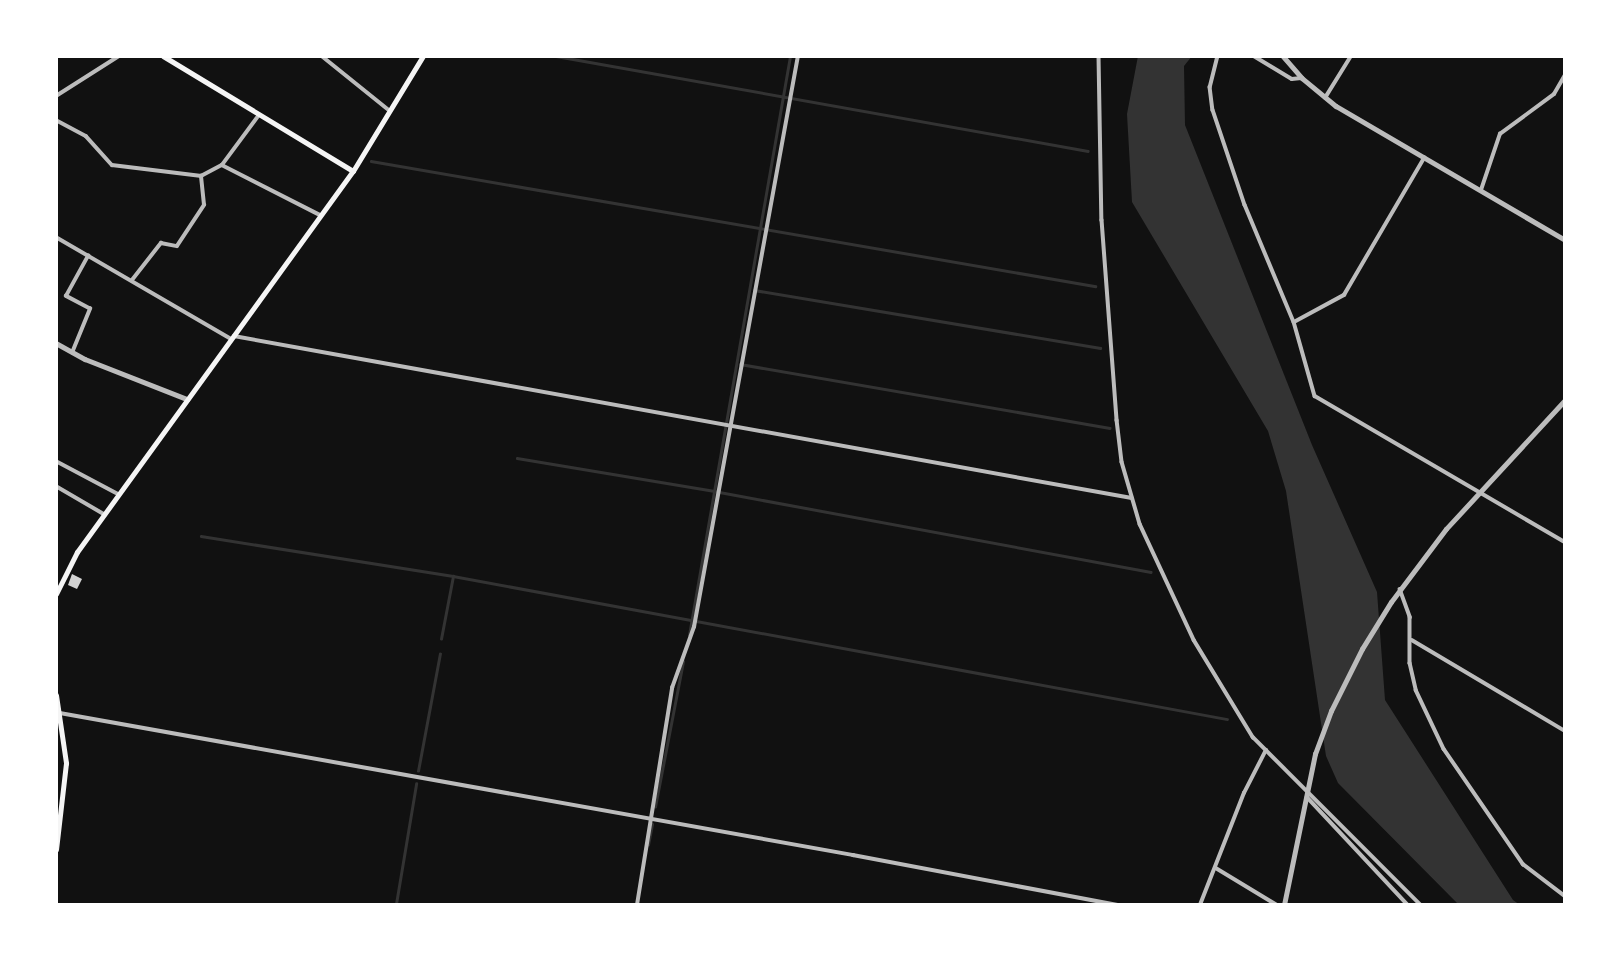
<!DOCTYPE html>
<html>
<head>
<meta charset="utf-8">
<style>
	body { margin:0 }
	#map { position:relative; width:1621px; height:961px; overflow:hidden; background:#111; font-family:Commissioner,sans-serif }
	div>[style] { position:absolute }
	.water>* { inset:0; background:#333 }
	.stream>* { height:2.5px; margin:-1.25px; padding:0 1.25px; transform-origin:1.25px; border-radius:1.25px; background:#333 }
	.building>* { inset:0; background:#d3d3d3 }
	.minor>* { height:3.5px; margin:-1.75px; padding:0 1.75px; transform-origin:1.75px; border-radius:1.75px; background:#bcbcbc }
	.tertiary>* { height:4.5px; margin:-2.25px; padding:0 2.25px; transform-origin:2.25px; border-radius:2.25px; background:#bcbcbc }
	.secondary>* { height:5px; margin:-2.5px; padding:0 2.5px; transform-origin:2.5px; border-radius:2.5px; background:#f5f5f5 }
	span { translate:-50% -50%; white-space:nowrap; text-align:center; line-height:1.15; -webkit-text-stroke:7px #fff; paint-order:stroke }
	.frame { position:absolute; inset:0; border:58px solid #fff; pointer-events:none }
</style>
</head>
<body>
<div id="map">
	<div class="water">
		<i style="clip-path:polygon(1138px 56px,1192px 56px,1184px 66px,1185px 125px,1312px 445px,1377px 592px,1385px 700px,1513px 900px,1520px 905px,1459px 905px,1338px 783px,1326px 756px,1286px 491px,1268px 431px,1132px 202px,1127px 114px)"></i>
	</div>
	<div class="stream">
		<i style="left:556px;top:56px;width:540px;rotate:10.12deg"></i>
		<i style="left:371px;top:161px;width:735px;rotate:9.8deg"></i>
		<i style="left:754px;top:290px;width:351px;rotate:9.5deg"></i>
		<i style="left:740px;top:364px;width:375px;rotate:9.8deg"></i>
		<i style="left:517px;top:458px;width:200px;rotate:9.5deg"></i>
		<i style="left:714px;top:491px;width:444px;rotate:10.5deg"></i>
		<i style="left:201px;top:536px;width:255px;rotate:9deg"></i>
		<i style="left:453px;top:576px;width:787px;rotate:10.47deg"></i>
		<i style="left:689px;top:635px;width:588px;rotate:-80.1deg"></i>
		<i style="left:441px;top:639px;width:64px;rotate:-79.2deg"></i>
		<i style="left:418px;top:771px;width:119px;rotate:-79.4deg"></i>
		<i style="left:655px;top:807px;width:148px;rotate:-79.1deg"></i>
		<i style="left:648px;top:845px;width:21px;rotate:-79deg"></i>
		<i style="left:396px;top:904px;width:122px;rotate:-80.5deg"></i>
	</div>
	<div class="building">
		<i style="clip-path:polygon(72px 574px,82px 579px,77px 589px,68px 585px)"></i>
	</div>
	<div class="minor">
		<i style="left:322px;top:56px;width:86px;rotate:38.9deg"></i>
		<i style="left:1099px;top:56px;width:164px;rotate:89deg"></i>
		<i style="left:1102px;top:220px;width:201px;rotate:85.7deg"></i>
		<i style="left:1117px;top:420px;width:42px;rotate:83.2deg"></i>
		<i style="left:1122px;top:462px;width:65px;rotate:73.8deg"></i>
		<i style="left:1140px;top:524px;width:128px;rotate:65deg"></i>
		<i style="left:1194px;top:640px;width:114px;rotate:58.7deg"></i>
		<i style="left:1253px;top:737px;width:238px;rotate:45deg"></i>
		<i style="left:1218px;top:56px;width:32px;rotate:104deg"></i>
		<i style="left:1210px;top:87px;width:23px;rotate:83deg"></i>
		<i style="left:1213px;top:110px;width:100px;rotate:71.4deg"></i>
		<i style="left:1245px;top:205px;width:127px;rotate:67.3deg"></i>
		<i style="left:1294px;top:322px;width:77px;rotate:74.2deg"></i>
		<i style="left:1315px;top:396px;width:290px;rotate:30.3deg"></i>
		<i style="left:1254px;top:56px;width:44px;rotate:31.2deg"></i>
		<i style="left:1292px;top:79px;width:9px;rotate:-6deg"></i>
		<i style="left:56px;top:96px;width:75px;rotate:-32.4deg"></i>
		<i style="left:1325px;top:98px;width:49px;rotate:-58.2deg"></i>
		<i style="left:56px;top:120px;width:34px;rotate:28deg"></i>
		<i style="left:86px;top:136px;width:39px;rotate:48deg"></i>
		<i style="left:112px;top:165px;width:90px;rotate:7deg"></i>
		<i style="left:201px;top:176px;width:24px;rotate:-28deg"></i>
		<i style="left:222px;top:165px;width:62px;rotate:-53.5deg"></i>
		<i style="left:222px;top:165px;width:110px;rotate:27deg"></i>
		<i style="left:1481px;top:190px;width:59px;rotate:-71.3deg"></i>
		<i style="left:1500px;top:134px;width:67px;rotate:-36.5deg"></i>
		<i style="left:1554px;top:94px;width:22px;rotate:-60deg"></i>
		<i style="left:56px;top:237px;width:203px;rotate:30.2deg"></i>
		<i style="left:132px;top:280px;width:47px;rotate:-51.9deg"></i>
		<i style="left:161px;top:243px;width:16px;rotate:11deg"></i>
		<i style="left:177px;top:246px;width:49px;rotate:-56.6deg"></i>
		<i style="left:204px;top:205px;width:29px;rotate:-96deg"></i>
		<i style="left:1294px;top:322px;width:57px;rotate:-28.4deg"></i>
		<i style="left:1344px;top:295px;width:159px;rotate:-59.7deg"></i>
		<i style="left:234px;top:336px;width:912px;rotate:10.23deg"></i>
		<i style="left:72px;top:353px;width:48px;rotate:-67.8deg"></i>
		<i style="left:90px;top:309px;width:27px;rotate:-152deg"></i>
		<i style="left:66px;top:296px;width:46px;rotate:-61.2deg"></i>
		<i style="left:56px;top:461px;width:70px;rotate:28deg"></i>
		<i style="left:56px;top:486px;width:56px;rotate:30.3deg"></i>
		<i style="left:1400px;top:589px;width:30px;rotate:70deg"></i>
		<i style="left:1410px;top:617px;width:46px;rotate:90deg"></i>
		<i style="left:1410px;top:663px;width:28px;rotate:77deg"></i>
		<i style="left:1416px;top:690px;width:65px;rotate:64.6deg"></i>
		<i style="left:1444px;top:749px;width:140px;rotate:55.5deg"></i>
		<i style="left:1523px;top:864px;width:53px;rotate:37.3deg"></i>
		<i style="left:1412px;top:640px;width:178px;rotate:30.7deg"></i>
		<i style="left:60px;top:713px;width:806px;rotate:10.15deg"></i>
		<i style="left:853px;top:855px;width:269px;rotate:10.7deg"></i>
		<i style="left:1307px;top:797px;width:148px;rotate:46.9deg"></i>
		<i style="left:1216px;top:868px;width:71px;rotate:31.2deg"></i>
		<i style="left:637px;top:905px;width:220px;rotate:-80.8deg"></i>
		<i style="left:672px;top:688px;width:65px;rotate:-70.2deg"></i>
		<i style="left:694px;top:627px;width:580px;rotate:-79.68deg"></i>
		<i style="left:1200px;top:905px;width:120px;rotate:-68.6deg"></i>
		<i style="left:1244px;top:793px;width:48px;rotate:-62.9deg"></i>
	</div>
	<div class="tertiary">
		<i style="left:1283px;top:56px;width:29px;rotate:49deg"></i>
		<i style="left:1302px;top:78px;width:44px;rotate:39.5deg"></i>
		<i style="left:1336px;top:106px;width:265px;rotate:30.3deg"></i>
		<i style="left:56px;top:343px;width:33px;rotate:29deg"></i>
		<i style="left:85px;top:359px;width:110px;rotate:21.4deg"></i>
		<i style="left:1284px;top:905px;width:154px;rotate:-78.4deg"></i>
		<i style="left:1315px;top:754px;width:46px;rotate:-69.6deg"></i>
		<i style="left:1331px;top:711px;width:69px;rotate:-63.4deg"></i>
		<i style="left:1362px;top:649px;width:55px;rotate:-58.3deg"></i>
		<i style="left:1391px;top:602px;width:91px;rotate:-53deg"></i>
		<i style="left:1446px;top:529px;width:176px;rotate:-47.3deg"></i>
	</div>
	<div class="secondary">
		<i style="left:163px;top:56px;width:222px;rotate:31.2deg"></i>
		<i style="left:56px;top:594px;width:47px;rotate:-63.4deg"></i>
		<i style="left:77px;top:552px;width:470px;rotate:-54.1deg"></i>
		<i style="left:353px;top:171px;width:135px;rotate:-58.7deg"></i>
		<i style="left:56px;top:695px;width:69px;rotate:81.6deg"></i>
		<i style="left:66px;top:763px;width:87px;rotate:96.6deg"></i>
	</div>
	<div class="frame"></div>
</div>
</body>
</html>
